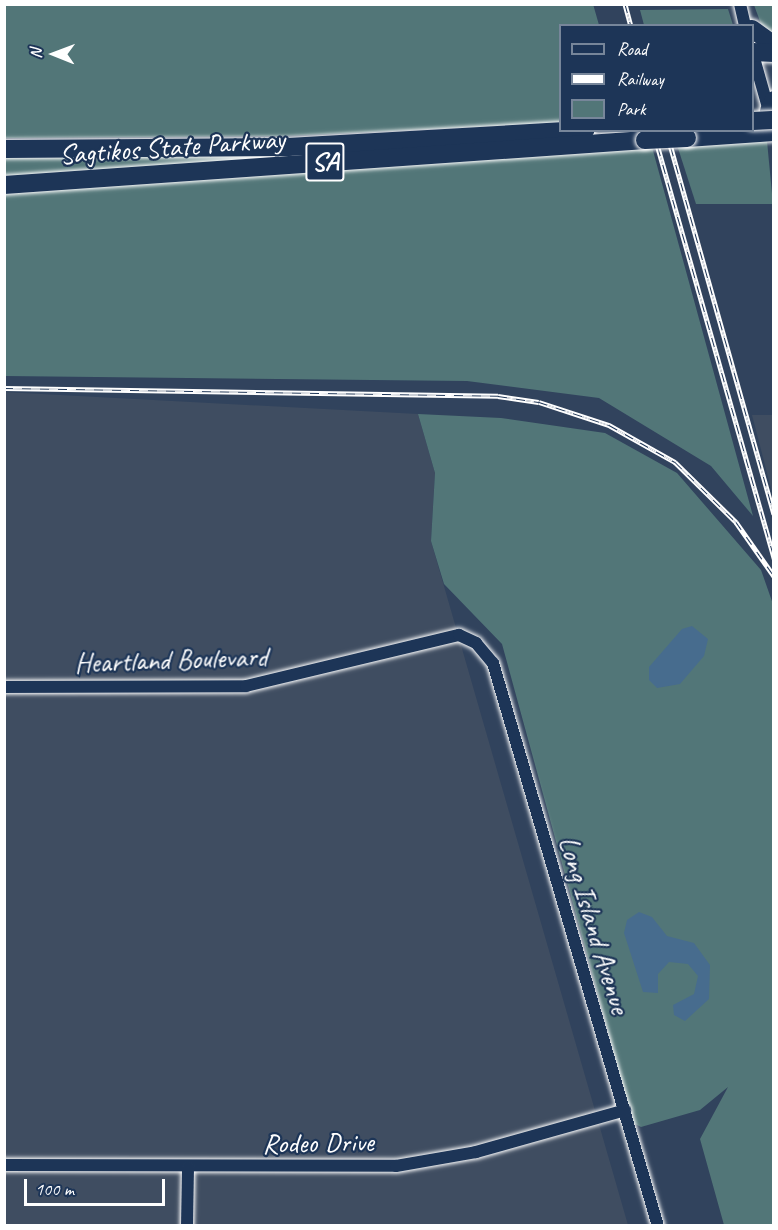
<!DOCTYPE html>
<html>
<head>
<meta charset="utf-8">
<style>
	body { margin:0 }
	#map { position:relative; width:778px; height:1230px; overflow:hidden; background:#31435d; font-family:Caveat,sans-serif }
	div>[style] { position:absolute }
	.built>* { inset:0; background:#3f4d61 }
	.green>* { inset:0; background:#527678 }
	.water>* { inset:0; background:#476c8e }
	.roads { filter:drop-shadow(0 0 2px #fff) drop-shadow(0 0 2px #fff) }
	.minor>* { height:12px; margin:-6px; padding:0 6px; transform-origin:6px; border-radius:6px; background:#1d3557 }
	.highway>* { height:18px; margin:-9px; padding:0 9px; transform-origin:9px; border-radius:9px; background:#1d3557 }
	.rail>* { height:5px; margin-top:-2.5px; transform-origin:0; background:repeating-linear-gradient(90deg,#1d3557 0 9px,#fff 0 18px); box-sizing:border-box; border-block:2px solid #fff }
	.bridges { filter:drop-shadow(0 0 2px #fff) drop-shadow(0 0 2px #fff) }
	.highway-bridge>* { height:18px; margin:-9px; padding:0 9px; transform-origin:9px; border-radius:9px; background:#1d3557 }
	span { translate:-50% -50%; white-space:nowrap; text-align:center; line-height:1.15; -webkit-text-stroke:4.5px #1d3557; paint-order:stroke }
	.shield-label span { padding:2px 4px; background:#1d3557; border:2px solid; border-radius:4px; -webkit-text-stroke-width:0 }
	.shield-label { font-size:27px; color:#fff; font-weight:700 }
	.street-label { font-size:28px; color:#fff }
	.frame { position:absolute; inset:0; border:6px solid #fff; pointer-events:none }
	.legend { position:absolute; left:559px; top:24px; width:195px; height:108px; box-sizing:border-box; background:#1d3557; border:2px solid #77869a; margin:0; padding:8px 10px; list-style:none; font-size:18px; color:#fff }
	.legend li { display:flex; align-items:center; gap:12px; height:30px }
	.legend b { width:30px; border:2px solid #77869a }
	.north { position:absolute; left:24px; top:24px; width:60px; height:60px; -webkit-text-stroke:4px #1d3557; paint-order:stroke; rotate:271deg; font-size:16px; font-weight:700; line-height:24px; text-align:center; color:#fff }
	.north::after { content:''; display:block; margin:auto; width:21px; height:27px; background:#fff; clip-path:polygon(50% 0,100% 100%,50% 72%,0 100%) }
	.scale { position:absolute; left:24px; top:1179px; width:141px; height:27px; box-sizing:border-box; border:3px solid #fff; border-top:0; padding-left:8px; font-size:18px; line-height:21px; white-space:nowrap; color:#fff; -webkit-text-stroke:4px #1d3557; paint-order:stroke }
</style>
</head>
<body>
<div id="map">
	<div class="built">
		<i style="clip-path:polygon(4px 392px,418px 414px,435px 473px,431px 541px,628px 1225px,5px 1225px)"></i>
		<i style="clip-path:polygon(752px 415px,773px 415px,773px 496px)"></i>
	</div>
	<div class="green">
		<i style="clip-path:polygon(593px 4px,599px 25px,560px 26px,560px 123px,286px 136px,5px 138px,5px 5px)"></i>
		<i style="clip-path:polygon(754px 5px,773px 5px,773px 39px,761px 24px)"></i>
		<i style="clip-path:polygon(728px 9px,733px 25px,644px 25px,640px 10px)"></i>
		<i style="clip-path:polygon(767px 141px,773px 204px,696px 204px,677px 145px)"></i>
		<i style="clip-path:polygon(652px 147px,753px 516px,711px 466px,599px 398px,467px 381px,5px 376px,4px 192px)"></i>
		<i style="clip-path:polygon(314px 154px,313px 159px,5px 177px,4px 156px)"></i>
		<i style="clip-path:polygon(418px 414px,501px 418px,605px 433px,677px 473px,761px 570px,774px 607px,773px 1225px,724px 1225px,700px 1139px,728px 1087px,700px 1110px,641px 1127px,633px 1123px,502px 644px,444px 584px,431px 541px,435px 473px)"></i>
	</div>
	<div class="water">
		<i style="clip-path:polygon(692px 626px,708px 639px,704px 656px,680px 684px,657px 688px,649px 680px,649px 667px,682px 629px)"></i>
		<i style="clip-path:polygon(639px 912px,652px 917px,667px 936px,694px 943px,710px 965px,709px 999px,685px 1021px,674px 1015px,673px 1005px,694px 994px,698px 976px,688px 964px,669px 962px,658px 974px,658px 993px,643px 992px,624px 933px,627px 920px)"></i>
	</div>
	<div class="roads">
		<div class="minor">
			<i style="left:740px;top:4px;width:23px;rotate:77deg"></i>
			<i style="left:752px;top:51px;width:62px;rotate:74.2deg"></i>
			<i style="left:4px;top:687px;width:242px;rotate:-0.2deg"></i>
			<i style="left:246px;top:686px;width:219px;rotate:-13.5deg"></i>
			<i style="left:459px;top:635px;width:19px;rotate:25deg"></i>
			<i style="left:476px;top:643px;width:26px;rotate:50deg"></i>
			<i style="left:493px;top:663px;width:587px;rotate:73.67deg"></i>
			<i style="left:4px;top:1165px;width:392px;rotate:0.1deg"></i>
			<i style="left:396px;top:1166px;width:81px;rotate:-9.9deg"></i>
			<i style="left:476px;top:1152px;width:155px;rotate:-15.7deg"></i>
			<i style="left:187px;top:1226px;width:59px;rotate:-89deg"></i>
		</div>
		<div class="highway">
			<i style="left:752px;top:29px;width:27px;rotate:36deg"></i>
			<i style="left:753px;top:52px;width:21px;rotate:3deg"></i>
			<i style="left:769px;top:111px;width:12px;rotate:-66deg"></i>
			<i style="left:687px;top:138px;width:87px;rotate:-3.9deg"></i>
			<i style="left:4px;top:149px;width:284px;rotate:-0.4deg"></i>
			<i style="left:288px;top:147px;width:298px;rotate:-3.3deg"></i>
			<i style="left:4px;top:185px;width:643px;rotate:-4.02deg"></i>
		</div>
	</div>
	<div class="rail">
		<i style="left:625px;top:4px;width:23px;rotate:75deg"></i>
		<i style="left:653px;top:130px;width:446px;rotate:74.2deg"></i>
		<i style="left:666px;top:130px;width:399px;rotate:74.3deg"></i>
		<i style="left:4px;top:388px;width:494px;rotate:0.9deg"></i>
		<i style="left:498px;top:396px;width:41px;rotate:8.3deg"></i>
		<i style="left:539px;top:402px;width:74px;rotate:18.2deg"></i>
		<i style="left:609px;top:425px;width:76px;rotate:29.3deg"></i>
		<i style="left:675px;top:462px;width:86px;rotate:44.5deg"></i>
		<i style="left:736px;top:522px;width:66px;rotate:54.9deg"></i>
	</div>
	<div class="bridges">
		<div class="highway-bridge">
			<i style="left:753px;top:121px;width:19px;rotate:-3deg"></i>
			<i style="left:645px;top:140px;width:42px;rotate:-2.7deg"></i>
		</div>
	</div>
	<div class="shield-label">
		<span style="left:325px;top:162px">SA</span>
	</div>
	<div class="street-label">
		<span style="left:172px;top:147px;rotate:-4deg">Sagtikos State Parkway</span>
		<span style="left:171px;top:660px;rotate:-2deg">Heartland Boulevard</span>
		<span style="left:594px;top:925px;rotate:73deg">Long Island Avenue</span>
		<span style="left:318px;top:1143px;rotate:-1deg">Rodeo Drive</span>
	</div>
	<div class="frame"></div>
	<ul class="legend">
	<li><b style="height:8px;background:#1d3557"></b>Road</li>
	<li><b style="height:8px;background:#fff"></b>Railway</li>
	<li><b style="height:16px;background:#527678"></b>Park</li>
	</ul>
	<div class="north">N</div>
	<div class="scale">100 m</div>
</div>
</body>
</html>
